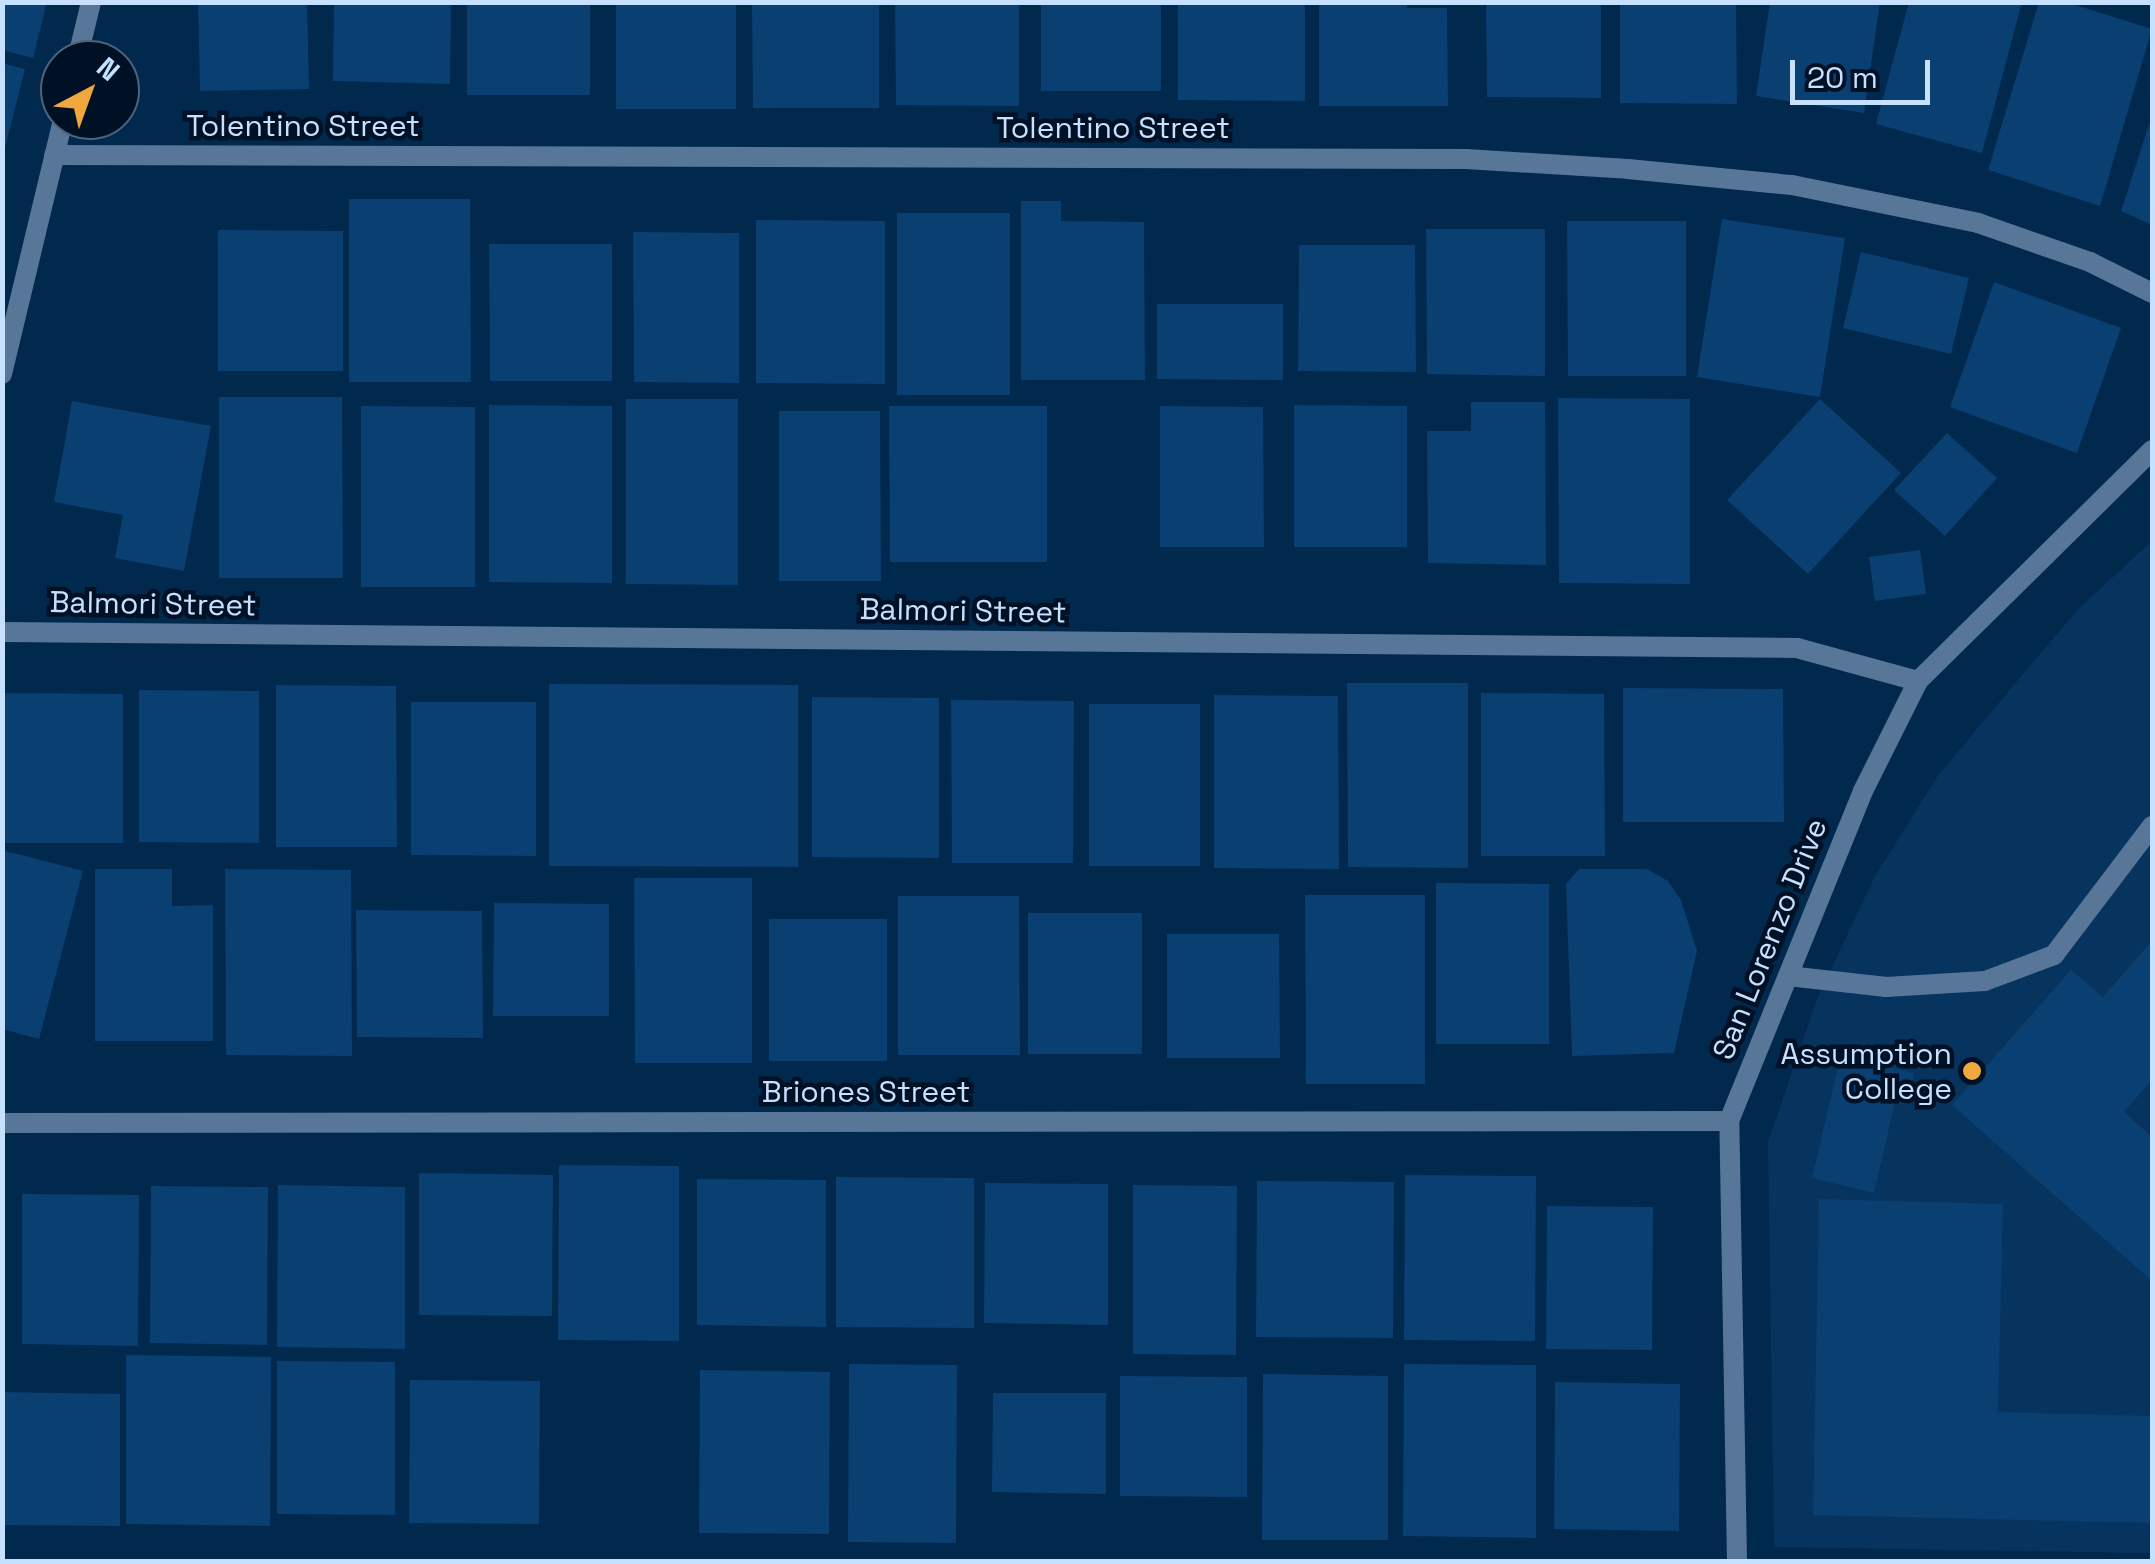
<!DOCTYPE html>
<html>
<head>
<meta charset="utf-8">
<style>
	body { margin:0 }
	#map { position:relative; width:2155px; height:1564px; overflow:hidden; background:#01284d; font-family:"Space Grotesk",sans-serif }
	div>[style] { position:absolute }
	.built>* { inset:0; background:#07345e }
	.building>* { inset:0; background:#093f71 }
	.lane>* { height:20px; margin:-10px; padding:0 10px; transform-origin:10px; border-radius:10px; background:#587698 }
	.street>* { height:20px; margin:-10px; padding:0 10px; transform-origin:10px; border-radius:10px; background:#587698 }
	.dots>* { width:28px; height:28px; translate:-50% -50%; box-sizing:border-box; border:5px solid #001125; border-radius:50% }
	span { translate:-50% -50%; white-space:nowrap; text-align:center; line-height:1.15; -webkit-text-stroke:9px #001125; paint-order:stroke }
	.street-label { font-size:30px; color:#c6e0ff }
	.poi-label { font-size:30px; color:#c6e0ff }
	.right { translate:-100% -50%; text-align:right }
	.frame { position:absolute; inset:0; border:5px solid #c6e0ff; pointer-events:none }
	.north { position:absolute; left:40px; top:40px; width:100px; height:100px; box-sizing:border-box; background:#001125; border:2px solid #4f647c; border-radius:50%; rotate:41deg; font-size:28px; font-weight:700; line-height:40px; text-align:center; color:#c6e0ff }
	.north::after { content:''; display:block; margin:auto; width:35px; height:45px; background:#f0a73e; clip-path:polygon(50% 0,100% 100%,50% 72%,0 100%) }
	.scale { position:absolute; left:1790px; top:60px; width:140px; height:45px; box-sizing:border-box; border:5px solid #c6e0ff; border-top:0; padding-left:12px; font-size:30px; line-height:35px; white-space:nowrap; color:#c6e0ff; -webkit-text-stroke:8px #001125; paint-order:stroke }
</style>
</head>
<body>
<div id="map">
	<div class="built">
		<i style="clip-path:polygon(2152px 541px,2152px 1553px,1774px 1547px,1768px 1142px,1817px 999px,1874px 878px,1939px 774px,2077px 610px)"></i>
	</div>
	<div class="building">
		<i style="clip-path:polygon(2px 2px,47px 2px,33px 58px,2px 50px)"></i>
		<i style="clip-path:polygon(198px 2px,307px 2px,309px 89px,200px 91px)"></i>
		<i style="clip-path:polygon(334px 2px,451px 2px,450px 84px,333px 81px)"></i>
		<i style="clip-path:polygon(467px 2px,590px 2px,590px 95px,467px 95px)"></i>
		<i style="clip-path:polygon(616px 2px,736px 2px,736px 109px,616px 109px)"></i>
		<i style="clip-path:polygon(752px 2px,879px 2px,879px 108px,753px 108px)"></i>
		<i style="clip-path:polygon(895px 2px,1019px 2px,1019px 106px,896px 105px)"></i>
		<i style="clip-path:polygon(1041px 2px,1161px 2px,1161px 91px,1041px 91px)"></i>
		<i style="clip-path:polygon(1178px 2px,1305px 2px,1305px 101px,1178px 100px)"></i>
		<i style="clip-path:polygon(1319px 2px,1407px 2px,1407px 8px,1447px 8px,1448px 106px,1319px 106px)"></i>
		<i style="clip-path:polygon(1486px 2px,1601px 2px,1601px 98px,1487px 97px)"></i>
		<i style="clip-path:polygon(1620px 2px,1736px 2px,1737px 104px,1620px 103px)"></i>
		<i style="clip-path:polygon(1770px 2px,1880px 2px,1864px 113px,1756px 96px)"></i>
		<i style="clip-path:polygon(1909px 2px,2022px 2px,1982px 153px,1876px 124px)"></i>
		<i style="clip-path:polygon(2039px 2px,2066px 2px,2152px 29px,2100px 206px,1988px 170px)"></i>
		<i style="clip-path:polygon(2px 63px,25px 69px,4px 152px,2px 152px)"></i>
		<i style="clip-path:polygon(2152px 115px,2152px 225px,2121px 211px)"></i>
		<i style="clip-path:polygon(349px 199px,470px 199px,471px 382px,349px 382px)"></i>
		<i style="clip-path:polygon(1021px 201px,1061px 201px,1061px 221px,1144px 222px,1145px 380px,1021px 380px)"></i>
		<i style="clip-path:polygon(897px 213px,1010px 213px,1010px 395px,897px 395px)"></i>
		<i style="clip-path:polygon(1722px 219px,1845px 238px,1820px 397px,1697px 377px)"></i>
		<i style="clip-path:polygon(756px 220px,885px 221px,885px 384px,756px 383px)"></i>
		<i style="clip-path:polygon(1567px 221px,1686px 221px,1686px 376px,1568px 376px)"></i>
		<i style="clip-path:polygon(1426px 229px,1545px 229px,1545px 376px,1427px 374px)"></i>
		<i style="clip-path:polygon(218px 230px,343px 231px,343px 371px,218px 371px)"></i>
		<i style="clip-path:polygon(633px 232px,739px 233px,739px 383px,634px 382px)"></i>
		<i style="clip-path:polygon(489px 244px,612px 244px,612px 381px,490px 381px)"></i>
		<i style="clip-path:polygon(1299px 245px,1415px 245px,1416px 372px,1298px 371px)"></i>
		<i style="clip-path:polygon(1861px 252px,1969px 278px,1951px 354px,1843px 328px)"></i>
		<i style="clip-path:polygon(1994px 282px,2121px 328px,2077px 453px,1950px 407px)"></i>
		<i style="clip-path:polygon(1157px 304px,1283px 304px,1283px 380px,1157px 379px)"></i>
		<i style="clip-path:polygon(219px 397px,342px 397px,343px 578px,219px 578px)"></i>
		<i style="clip-path:polygon(1558px 398px,1690px 399px,1690px 584px,1559px 583px)"></i>
		<i style="clip-path:polygon(626px 399px,738px 399px,738px 585px,626px 584px)"></i>
		<i style="clip-path:polygon(1820px 399px,1901px 473px,1808px 574px,1727px 500px)"></i>
		<i style="clip-path:polygon(72px 401px,211px 426px,184px 571px,115px 558px,123px 515px,54px 502px)"></i>
		<i style="clip-path:polygon(1471px 402px,1545px 402px,1546px 565px,1428px 563px,1427px 431px,1471px 431px)"></i>
		<i style="clip-path:polygon(489px 405px,612px 406px,612px 583px,489px 582px)"></i>
		<i style="clip-path:polygon(1294px 405px,1407px 406px,1407px 547px,1294px 547px)"></i>
		<i style="clip-path:polygon(361px 406px,475px 407px,475px 587px,361px 587px)"></i>
		<i style="clip-path:polygon(889px 406px,1047px 406px,1047px 562px,890px 562px)"></i>
		<i style="clip-path:polygon(1160px 406px,1263px 407px,1264px 547px,1160px 547px)"></i>
		<i style="clip-path:polygon(779px 411px,880px 411px,881px 581px,779px 581px)"></i>
		<i style="clip-path:polygon(1947px 433px,1997px 478px,1945px 536px,1894px 490px)"></i>
		<i style="clip-path:polygon(1920px 550px,1926px 594px,1875px 601px,1869px 557px)"></i>
		<i style="clip-path:polygon(1347px 683px,1468px 683px,1468px 868px,1348px 867px)"></i>
		<i style="clip-path:polygon(549px 684px,798px 685px,798px 867px,549px 866px)"></i>
		<i style="clip-path:polygon(276px 685px,396px 686px,397px 847px,276px 847px)"></i>
		<i style="clip-path:polygon(1623px 688px,1783px 689px,1784px 822px,1623px 822px)"></i>
		<i style="clip-path:polygon(139px 690px,259px 691px,259px 843px,139px 842px)"></i>
		<i style="clip-path:polygon(2px 693px,123px 694px,123px 843px,2px 843px)"></i>
		<i style="clip-path:polygon(1481px 693px,1604px 694px,1605px 856px,1481px 856px)"></i>
		<i style="clip-path:polygon(1214px 695px,1338px 696px,1339px 869px,1214px 868px)"></i>
		<i style="clip-path:polygon(812px 697px,939px 698px,939px 858px,812px 857px)"></i>
		<i style="clip-path:polygon(951px 700px,1074px 701px,1073px 863px,952px 863px)"></i>
		<i style="clip-path:polygon(411px 702px,536px 702px,536px 856px,411px 855px)"></i>
		<i style="clip-path:polygon(1089px 704px,1200px 704px,1200px 866px,1089px 866px)"></i>
		<i style="clip-path:polygon(2px 850px,83px 871px,39px 1039px,2px 1029px)"></i>
		<i style="clip-path:polygon(95px 869px,172px 869px,172px 906px,213px 905px,213px 1041px,95px 1041px)"></i>
		<i style="clip-path:polygon(225px 869px,351px 870px,352px 1056px,226px 1055px)"></i>
		<i style="clip-path:polygon(1579px 869px,1647px 869px,1668px 881px,1681px 900px,1697px 951px,1674px 1053px,1572px 1056px,1566px 884px)"></i>
		<i style="clip-path:polygon(634px 878px,752px 878px,752px 1063px,635px 1063px)"></i>
		<i style="clip-path:polygon(1436px 883px,1549px 884px,1549px 1044px,1436px 1044px)"></i>
		<i style="clip-path:polygon(1305px 895px,1425px 895px,1425px 1084px,1306px 1084px)"></i>
		<i style="clip-path:polygon(898px 896px,1019px 896px,1020px 1055px,898px 1055px)"></i>
		<i style="clip-path:polygon(494px 903px,609px 904px,609px 1016px,493px 1016px)"></i>
		<i style="clip-path:polygon(356px 910px,482px 911px,483px 1038px,357px 1037px)"></i>
		<i style="clip-path:polygon(1028px 913px,1142px 913px,1142px 1054px,1028px 1054px)"></i>
		<i style="clip-path:polygon(769px 919px,887px 919px,887px 1061px,769px 1061px)"></i>
		<i style="clip-path:polygon(1167px 934px,1279px 934px,1280px 1058px,1167px 1058px)"></i>
		<i style="clip-path:polygon(2152px 941px,2152px 1080px,2124px 1112px,2152px 1137px,2152px 1281px,1952px 1105px,2071px 970px,2103px 997px)"></i>
		<i style="clip-path:polygon(1841px 1055px,1914px 1073px,1906px 1105px,1895px 1102px,1874px 1193px,1812px 1178px)"></i>
		<i style="clip-path:polygon(559px 1165px,679px 1166px,679px 1341px,558px 1340px)"></i>
		<i style="clip-path:polygon(419px 1173px,553px 1175px,552px 1316px,419px 1315px)"></i>
		<i style="clip-path:polygon(1405px 1175px,1536px 1176px,1535px 1341px,1404px 1340px)"></i>
		<i style="clip-path:polygon(836px 1177px,974px 1178px,974px 1328px,836px 1327px)"></i>
		<i style="clip-path:polygon(697px 1179px,826px 1180px,826px 1327px,697px 1325px)"></i>
		<i style="clip-path:polygon(1257px 1181px,1394px 1182px,1393px 1338px,1256px 1337px)"></i>
		<i style="clip-path:polygon(985px 1183px,1108px 1184px,1108px 1325px,984px 1323px)"></i>
		<i style="clip-path:polygon(278px 1185px,405px 1187px,405px 1349px,277px 1347px)"></i>
		<i style="clip-path:polygon(1133px 1185px,1237px 1186px,1236px 1355px,1133px 1354px)"></i>
		<i style="clip-path:polygon(151px 1186px,268px 1187px,267px 1345px,150px 1343px)"></i>
		<i style="clip-path:polygon(22px 1194px,139px 1195px,138px 1346px,22px 1344px)"></i>
		<i style="clip-path:polygon(1819px 1199px,2003px 1204px,1998px 1412px,2152px 1416px,2152px 1523px,1813px 1515px)"></i>
		<i style="clip-path:polygon(1547px 1206px,1653px 1207px,1652px 1350px,1546px 1349px)"></i>
		<i style="clip-path:polygon(126px 1355px,271px 1357px,270px 1526px,126px 1524px)"></i>
		<i style="clip-path:polygon(277px 1361px,395px 1362px,395px 1515px,277px 1514px)"></i>
		<i style="clip-path:polygon(849px 1364px,957px 1365px,956px 1543px,848px 1542px)"></i>
		<i style="clip-path:polygon(1404px 1364px,1536px 1365px,1536px 1538px,1403px 1536px)"></i>
		<i style="clip-path:polygon(700px 1370px,830px 1372px,829px 1534px,699px 1533px)"></i>
		<i style="clip-path:polygon(1263px 1374px,1388px 1376px,1388px 1540px,1262px 1540px)"></i>
		<i style="clip-path:polygon(1120px 1376px,1247px 1377px,1247px 1497px,1120px 1496px)"></i>
		<i style="clip-path:polygon(410px 1380px,540px 1381px,539px 1524px,409px 1523px)"></i>
		<i style="clip-path:polygon(1555px 1382px,1680px 1384px,1679px 1531px,1554px 1529px)"></i>
		<i style="clip-path:polygon(2px 1392px,120px 1394px,120px 1526px,2px 1525px)"></i>
		<i style="clip-path:polygon(993px 1393px,1106px 1393px,1106px 1494px,992px 1492px)"></i>
	</div>
	<div class="lane">
		<i style="left:1788px;top:976px;width:99px;rotate:6.4deg"></i>
		<i style="left:1886px;top:987px;width:99px;rotate:-3.5deg"></i>
		<i style="left:1985px;top:981px;width:74px;rotate:-20.6deg"></i>
		<i style="left:2054px;top:955px;width:162px;rotate:-52.8deg"></i>
	</div>
	<div class="street">
		<i style="left:77px;top:60px;width:60px;rotate:-76.4deg"></i>
		<i style="left:54px;top:155px;width:1412px;rotate:0.16deg"></i>
		<i style="left:1466px;top:159px;width:162px;rotate:3.5deg"></i>
		<i style="left:1628px;top:169px;width:165px;rotate:5.6deg"></i>
		<i style="left:1792px;top:185px;width:190px;rotate:11.5deg"></i>
		<i style="left:1978px;top:223px;width:119px;rotate:19.2deg"></i>
		<i style="left:2090px;top:262px;width:69px;rotate:26.6deg"></i>
		<i style="left:2px;top:374px;width:261px;rotate:-76.5deg"></i>
		<i style="left:2px;top:632px;width:1795px;rotate:0.51deg"></i>
		<i style="left:1797px;top:648px;width:125px;rotate:15.3deg"></i>
		<i style="left:2px;top:1123px;width:1727px;rotate:-0.07deg"></i>
		<i style="left:1737px;top:1562px;width:441px;rotate:-91deg"></i>
		<i style="left:1729px;top:1121px;width:356px;rotate:-67.9deg"></i>
		<i style="left:1863px;top:791px;width:123px;rotate:-63.4deg"></i>
		<i style="left:1918px;top:681px;width:329px;rotate:-44.6deg"></i>
	</div>
	<div class="dots">
		<i style="left:1972px;top:1071px;background:#f0a73e"></i>
	</div>
	<div class="street-label">
		<span style="left:303px;top:126px">Tolentino Street</span>
		<span style="left:1113px;top:128px">Tolentino Street</span>
		<span style="left:153px;top:604px;rotate:1deg">Balmori Street</span>
		<span style="left:963px;top:611px;rotate:1deg">Balmori Street</span>
		<span style="left:1770px;top:939px;rotate:-68deg">San Lorenzo Drive</span>
		<span style="left:866px;top:1092px">Briones Street</span>
	</div>
	<div class="poi-label">
		<span class="right" style="left:1952px;top:1071px">Assumption<br>College</span>
	</div>
	<div class="frame"></div>
	<div class="north">N</div>
	<div class="scale">20 m</div>
</div>
</body>
</html>
